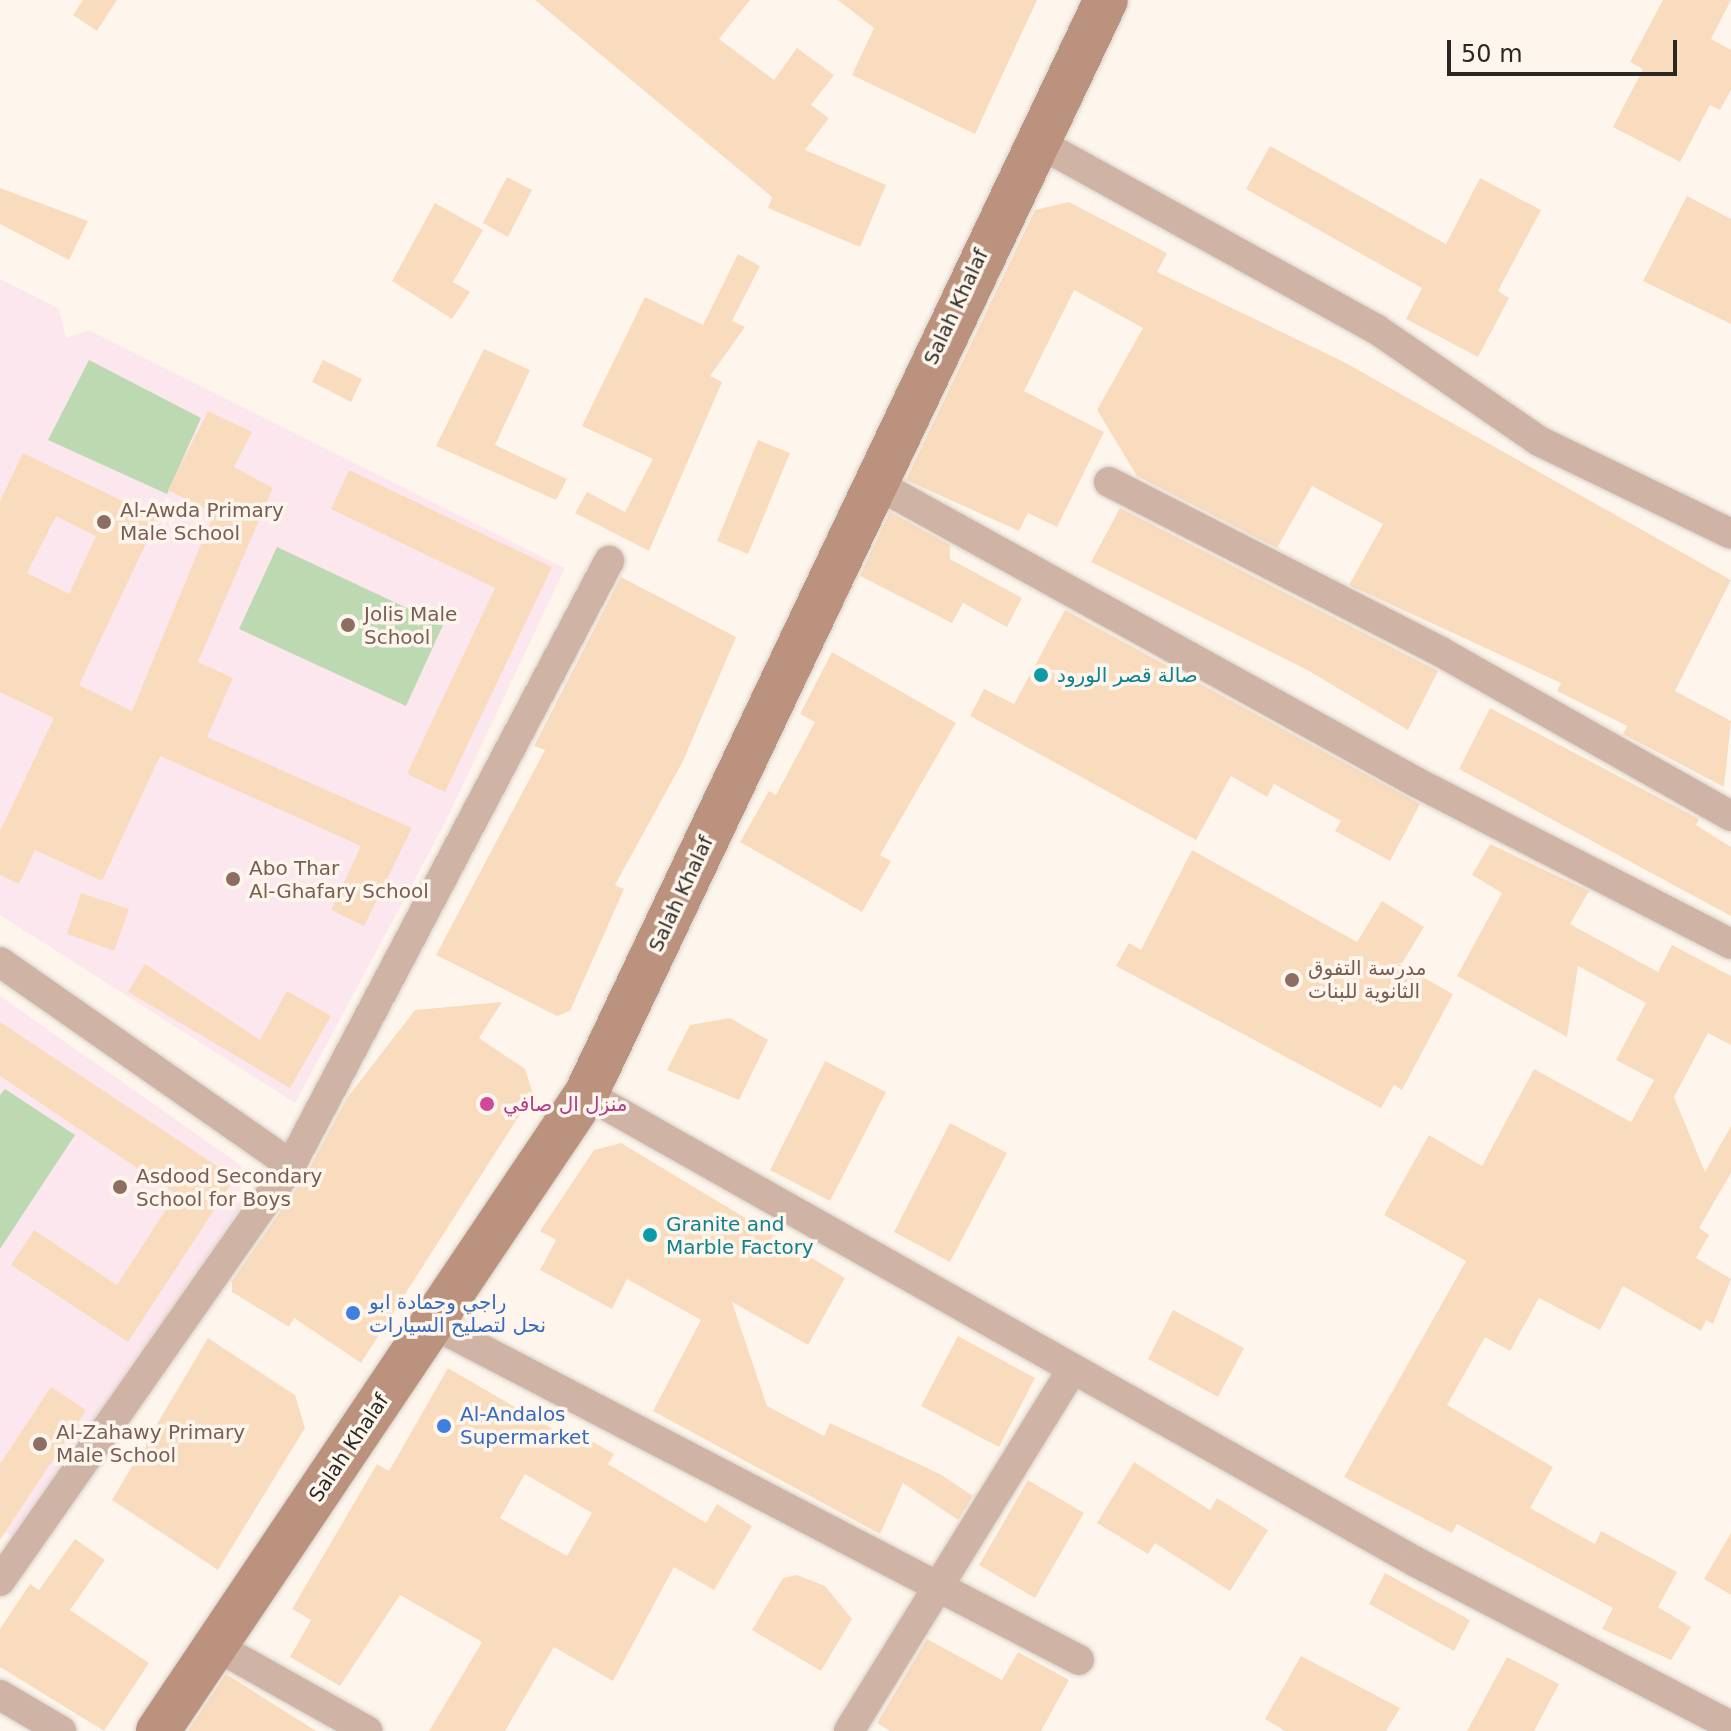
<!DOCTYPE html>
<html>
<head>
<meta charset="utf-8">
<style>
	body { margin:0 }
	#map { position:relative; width:1731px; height:1731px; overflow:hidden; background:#fef6ec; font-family:"DejaVu Sans",Vazirmatn,sans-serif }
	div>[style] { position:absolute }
	.education>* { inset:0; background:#fce7ee }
	.green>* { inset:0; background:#bdd9b1 }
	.building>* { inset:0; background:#f9dcbe }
	.roads { filter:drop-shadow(0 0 2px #d8d1c8) drop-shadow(0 0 2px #d8d1c8) }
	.minor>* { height:30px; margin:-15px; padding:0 15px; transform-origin:15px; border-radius:15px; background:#cfb4a5 }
	.secondary>* { height:44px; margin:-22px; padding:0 22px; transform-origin:22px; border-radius:22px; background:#ba927d }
	.dots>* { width:22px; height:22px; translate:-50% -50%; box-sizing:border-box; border:4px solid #fef6ec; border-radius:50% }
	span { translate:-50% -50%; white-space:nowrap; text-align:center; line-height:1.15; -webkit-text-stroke:7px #fef6ec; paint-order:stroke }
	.street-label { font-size:20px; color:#2b2823 }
	.education-label { font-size:20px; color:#785e54 }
	.left { translate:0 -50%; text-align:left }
	.culture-label { font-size:20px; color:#0d838f }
	.hotel-label { font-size:20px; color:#b23c85 }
	.shop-label { font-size:20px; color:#366cbe }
	.scale { position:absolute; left:1447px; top:40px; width:230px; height:36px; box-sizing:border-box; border:4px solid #2b2823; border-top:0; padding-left:10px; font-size:24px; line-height:28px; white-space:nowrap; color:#2b2823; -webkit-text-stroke:6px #fef6ec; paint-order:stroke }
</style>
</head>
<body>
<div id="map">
	<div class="education">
		<i style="clip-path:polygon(0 279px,59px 309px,66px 338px,89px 330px,565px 568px,444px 825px,295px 1103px,0 915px)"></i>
		<i style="clip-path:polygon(0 996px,242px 1166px,240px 1208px,17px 1540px,0 1529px)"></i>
	</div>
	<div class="green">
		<i style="clip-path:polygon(89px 360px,201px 418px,167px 494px,48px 440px)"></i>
		<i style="clip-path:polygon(277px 547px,443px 625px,406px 706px,239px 629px)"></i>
		<i style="clip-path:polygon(5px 1089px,75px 1135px,0 1249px,0 1095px)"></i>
	</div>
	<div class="building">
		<i style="clip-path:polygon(83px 0,117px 0,97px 31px,73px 15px)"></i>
		<i style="clip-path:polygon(535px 0,750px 0,719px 39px,774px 80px,797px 48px,834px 75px,811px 105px,829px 118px,805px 150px,886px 185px,860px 247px,768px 208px,772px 197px)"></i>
		<i style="clip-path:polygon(838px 0,1037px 0,975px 134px,852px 75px,874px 28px)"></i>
		<i style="clip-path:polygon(1663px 0,1731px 0,1711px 39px,1731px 50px,1731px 90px,1720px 110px,1710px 105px,1680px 162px,1613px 127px,1643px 69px,1630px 62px)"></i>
		<i style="clip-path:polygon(1270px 146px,1446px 244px,1480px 178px,1541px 210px,1498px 291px,1509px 298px,1478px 357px,1406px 319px,1422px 288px,1246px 189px)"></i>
		<i style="clip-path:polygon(507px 177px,532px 190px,508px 237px,483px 223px)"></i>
		<i style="clip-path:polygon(0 188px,88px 221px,69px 260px,0 224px)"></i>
		<i style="clip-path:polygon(1687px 196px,1731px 219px,1731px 324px,1643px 281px)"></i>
		<i style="clip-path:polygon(1069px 202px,1167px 253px,1157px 272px,1344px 362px,1731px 580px,1675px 691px,1731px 721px,1724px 787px,1623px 734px,1627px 726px,1557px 691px,1561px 683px,1349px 585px,1383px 524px,1312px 486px,1277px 548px,1137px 476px,1097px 410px,1143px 328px,1074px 290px,1024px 391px,1104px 432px,1057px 527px,1028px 513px,1019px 531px,906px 480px,1035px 210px)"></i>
		<i style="clip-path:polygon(435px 203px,483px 230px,453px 282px,470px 292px,452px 319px,392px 281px)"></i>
		<i style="clip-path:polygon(738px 254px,760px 266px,732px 321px,745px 327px,710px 376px,722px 382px,649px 551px,575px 513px,587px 492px,625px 512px,653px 459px,582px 426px,645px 297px,703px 325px)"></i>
		<i style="clip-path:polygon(484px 349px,530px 370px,495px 445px,567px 479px,556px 500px,436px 446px)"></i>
		<i style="clip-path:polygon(323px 360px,362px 379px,351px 402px,312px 382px)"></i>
		<i style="clip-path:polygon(evenodd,208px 411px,252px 432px,234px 467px,273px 488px,198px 662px,233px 678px,207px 737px,412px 828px,364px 926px,331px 910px,361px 846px,160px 756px,102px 881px,35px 850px,19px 884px,0 875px,0 831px,54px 718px,0 692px,0 501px,23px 453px,158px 518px,79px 685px,132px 711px,214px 513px,168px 490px,208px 411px,56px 516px,96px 536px,69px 594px,27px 573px,56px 516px)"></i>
		<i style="clip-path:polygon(758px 440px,790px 453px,748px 554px,717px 541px)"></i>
		<i style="clip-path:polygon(349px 470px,552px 567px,445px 792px,407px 774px,495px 588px,331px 509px)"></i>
		<i style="clip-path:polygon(1120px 508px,1438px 671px,1408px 730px,1309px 671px,1091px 562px)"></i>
		<i style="clip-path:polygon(890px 512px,950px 545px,950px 559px,1022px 598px,1007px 627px,963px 603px,952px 623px,860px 576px)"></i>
		<i style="clip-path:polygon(621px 577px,736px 637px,683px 761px,615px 885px,624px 889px,570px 1011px,557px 1016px,436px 955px,545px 750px,534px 746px)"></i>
		<i style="clip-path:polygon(1065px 610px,1420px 804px,1390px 861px,1335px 831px,1341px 821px,1274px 784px,1267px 797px,1231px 776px,1196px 840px,970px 716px,984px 689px,1014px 704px)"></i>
		<i style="clip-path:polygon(832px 652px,956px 723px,880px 855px,891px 861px,862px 912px,740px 842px,769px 791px,776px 795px,815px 722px,800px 714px)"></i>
		<i style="clip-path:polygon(1490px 708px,1699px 819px,1696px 825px,1731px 847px,1731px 916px,1459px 769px)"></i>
		<i style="clip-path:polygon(1490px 844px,1589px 891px,1570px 924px,1658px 972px,1672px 945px,1731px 976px,1731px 1045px,1708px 1033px,1674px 1097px,1705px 1172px,1731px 1126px,1731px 1173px,1699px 1228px,1709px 1235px,1696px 1258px,1731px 1279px,1713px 1324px,1706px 1320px,1701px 1331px,1623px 1286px,1600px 1330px,1539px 1298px,1510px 1351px,1485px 1337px,1447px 1405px,1553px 1467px,1530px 1508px,1595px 1544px,1601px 1531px,1677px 1572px,1658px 1607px,1691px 1627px,1671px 1660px,1602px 1629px,1613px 1608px,1457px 1524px,1452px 1533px,1344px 1477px,1466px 1261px,1384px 1215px,1429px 1135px,1482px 1166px,1534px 1069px,1631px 1122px,1654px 1080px,1616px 1060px,1646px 1003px,1578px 966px,1567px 1037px,1457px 976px,1502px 893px,1472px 875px)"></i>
		<i style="clip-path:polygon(1192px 850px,1357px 942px,1382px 901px,1424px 927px,1401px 965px,1453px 994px,1402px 1090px,1394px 1085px,1381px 1108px,1116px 966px,1129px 943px,1141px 950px)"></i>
		<i style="clip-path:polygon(81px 893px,129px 909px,114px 951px,67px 934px)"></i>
		<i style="clip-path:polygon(145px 964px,260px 1040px,287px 991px,331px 1016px,290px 1088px,128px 992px)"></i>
		<i style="clip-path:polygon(502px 1002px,479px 1038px,525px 1069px,533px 1094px,361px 1363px,294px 1318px,289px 1327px,232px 1292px,232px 1281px,306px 1175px,347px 1098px,415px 1010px)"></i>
		<i style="clip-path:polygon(730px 1018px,768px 1040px,739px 1100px,667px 1070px,690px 1025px)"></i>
		<i style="clip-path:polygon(0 1022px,235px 1178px,128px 1342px,11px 1265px,34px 1230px,117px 1285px,176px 1194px,0 1076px)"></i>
		<i style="clip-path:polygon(825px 1061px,886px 1092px,830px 1201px,770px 1170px)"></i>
		<i style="clip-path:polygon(950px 1123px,1007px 1153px,950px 1262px,894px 1232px)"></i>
		<i style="clip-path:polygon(621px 1143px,845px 1278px,808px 1345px,732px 1302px,767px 1406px,824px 1436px,830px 1423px,940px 1474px,973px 1496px,958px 1520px,903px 1483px,880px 1534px,653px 1411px,701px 1320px,627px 1279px,612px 1309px,540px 1270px,556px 1240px,540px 1231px,594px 1150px)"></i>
		<i style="clip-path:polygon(1173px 1310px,1244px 1348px,1218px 1397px,1148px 1359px)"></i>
		<i style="clip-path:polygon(958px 1336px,1035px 1378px,999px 1447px,921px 1406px)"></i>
		<i style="clip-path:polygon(208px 1338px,295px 1395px,305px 1428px,218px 1570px,112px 1500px)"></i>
		<i style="clip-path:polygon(evenodd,448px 1368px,568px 1438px,573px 1430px,614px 1454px,608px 1464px,706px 1523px,717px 1504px,752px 1526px,714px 1590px,674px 1567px,613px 1681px,554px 1647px,505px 1731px,429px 1731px,482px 1642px,400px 1595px,340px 1686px,290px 1657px,311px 1620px,292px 1609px,377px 1464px,389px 1471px,448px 1368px,525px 1474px,592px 1513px,567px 1556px,500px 1518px,525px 1474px)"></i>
		<i style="clip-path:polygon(51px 1387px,86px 1410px,0 1540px,0 1464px)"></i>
		<i style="clip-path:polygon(1134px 1462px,1210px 1510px,1217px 1498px,1268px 1530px,1230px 1591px,1155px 1543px,1148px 1554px,1097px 1523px)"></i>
		<i style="clip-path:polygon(1028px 1480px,1084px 1513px,1035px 1598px,979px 1565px)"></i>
		<i style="clip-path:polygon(1731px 1533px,1731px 1595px,1704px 1579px)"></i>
		<i style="clip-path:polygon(75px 1539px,105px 1560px,70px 1610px,149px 1663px,104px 1731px,0 1667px,0 1629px,30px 1584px,39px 1590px)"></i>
		<i style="clip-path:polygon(1385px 1573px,1470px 1620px,1454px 1651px,1369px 1604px)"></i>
		<i style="clip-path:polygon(797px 1575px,825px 1586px,852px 1619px,821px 1671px,752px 1630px,783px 1578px)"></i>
		<i style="clip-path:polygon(927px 1639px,1002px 1680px,1018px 1652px,1069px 1680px,1041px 1731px,890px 1731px,877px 1723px)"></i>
		<i style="clip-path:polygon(1301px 1656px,1400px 1708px,1386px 1731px,1285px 1731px,1265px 1719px)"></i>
		<i style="clip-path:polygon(1507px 1657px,1559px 1684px,1534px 1731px,1467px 1731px)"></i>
		<i style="clip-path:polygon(226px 1674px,316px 1731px,188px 1731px)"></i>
	</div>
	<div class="roads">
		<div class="minor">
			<i style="left:1039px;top:143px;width:385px;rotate:28.9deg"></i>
			<i style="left:1376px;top:329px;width:198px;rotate:34.5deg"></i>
			<i style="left:1539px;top:441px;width:213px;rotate:25.8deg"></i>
			<i style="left:873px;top:482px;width:620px;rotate:28.92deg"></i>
			<i style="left:1416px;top:782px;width:354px;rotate:27.2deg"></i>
			<i style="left:1109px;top:482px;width:373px;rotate:27.1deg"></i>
			<i style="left:1441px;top:652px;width:333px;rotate:29.5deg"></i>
			<i style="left:0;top:962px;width:355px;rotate:34.9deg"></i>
			<i style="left:586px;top:1094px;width:953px;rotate:29.42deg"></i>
			<i style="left:1416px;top:1562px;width:355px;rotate:27.5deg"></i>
			<i style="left:433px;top:1324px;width:728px;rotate:27.48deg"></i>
			<i style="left:0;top:1581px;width:508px;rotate:-55.03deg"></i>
			<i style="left:291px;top:1165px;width:683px;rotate:-62.23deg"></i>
			<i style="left:214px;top:1645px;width:176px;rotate:29.3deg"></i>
			<i style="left:0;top:1695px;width:71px;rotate:30.5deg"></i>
			<i style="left:849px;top:1731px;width:424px;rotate:-58.3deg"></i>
		</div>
		<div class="secondary">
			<i style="left:158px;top:1731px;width:767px;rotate:-56.1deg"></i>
			<i style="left:586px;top:1094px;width:1211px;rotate:-64.58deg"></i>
		</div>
	</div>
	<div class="dots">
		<i style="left:104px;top:522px;background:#8d6e63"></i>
		<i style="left:348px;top:625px;background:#8d6e63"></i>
		<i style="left:1041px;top:675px;background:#0f9aa8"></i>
		<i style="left:233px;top:879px;background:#8d6e63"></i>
		<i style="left:1292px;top:980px;background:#8d6e63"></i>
		<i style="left:487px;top:1104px;background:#d1479c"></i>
		<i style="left:120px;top:1187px;background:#8d6e63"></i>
		<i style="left:650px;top:1235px;background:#0f9aa8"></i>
		<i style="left:353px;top:1313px;background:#3f7fe0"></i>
		<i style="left:444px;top:1426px;background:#3f7fe0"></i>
		<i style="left:40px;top:1444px;background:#8d6e63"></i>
	</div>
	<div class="street-label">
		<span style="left:956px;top:307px;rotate:-65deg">Salah Khalaf</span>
		<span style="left:681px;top:894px;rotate:-65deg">Salah Khalaf</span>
		<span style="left:349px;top:1448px;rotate:-56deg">Salah Khalaf</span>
	</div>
	<div class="education-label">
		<span class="left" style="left:120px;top:522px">Al-Awda Primary<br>Male School</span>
		<span class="left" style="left:364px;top:626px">Jolis Male<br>School</span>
		<span class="left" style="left:249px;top:880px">Abo Thar<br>Al-Ghafary School</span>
		<span class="left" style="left:1308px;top:980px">مدرسة التفوق<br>الثانوية للبنات</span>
		<span class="left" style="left:136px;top:1188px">Asdood Secondary<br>School for Boys</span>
		<span class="left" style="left:56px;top:1444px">Al-Zahawy Primary<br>Male School</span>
	</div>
	<div class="culture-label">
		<span class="left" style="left:1057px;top:675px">صالة قصر الورود</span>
		<span class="left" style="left:666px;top:1236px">Granite and<br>Marble Factory</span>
	</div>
	<div class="hotel-label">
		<span class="left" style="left:503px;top:1104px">منزل ال صافي</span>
	</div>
	<div class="shop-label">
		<span class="left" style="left:369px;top:1314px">راجي وحمادة ابو<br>نحل لتصليح السيارات</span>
		<span class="left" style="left:460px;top:1426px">Al-Andalos<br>Supermarket</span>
	</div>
	<div class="scale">50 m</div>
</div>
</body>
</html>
